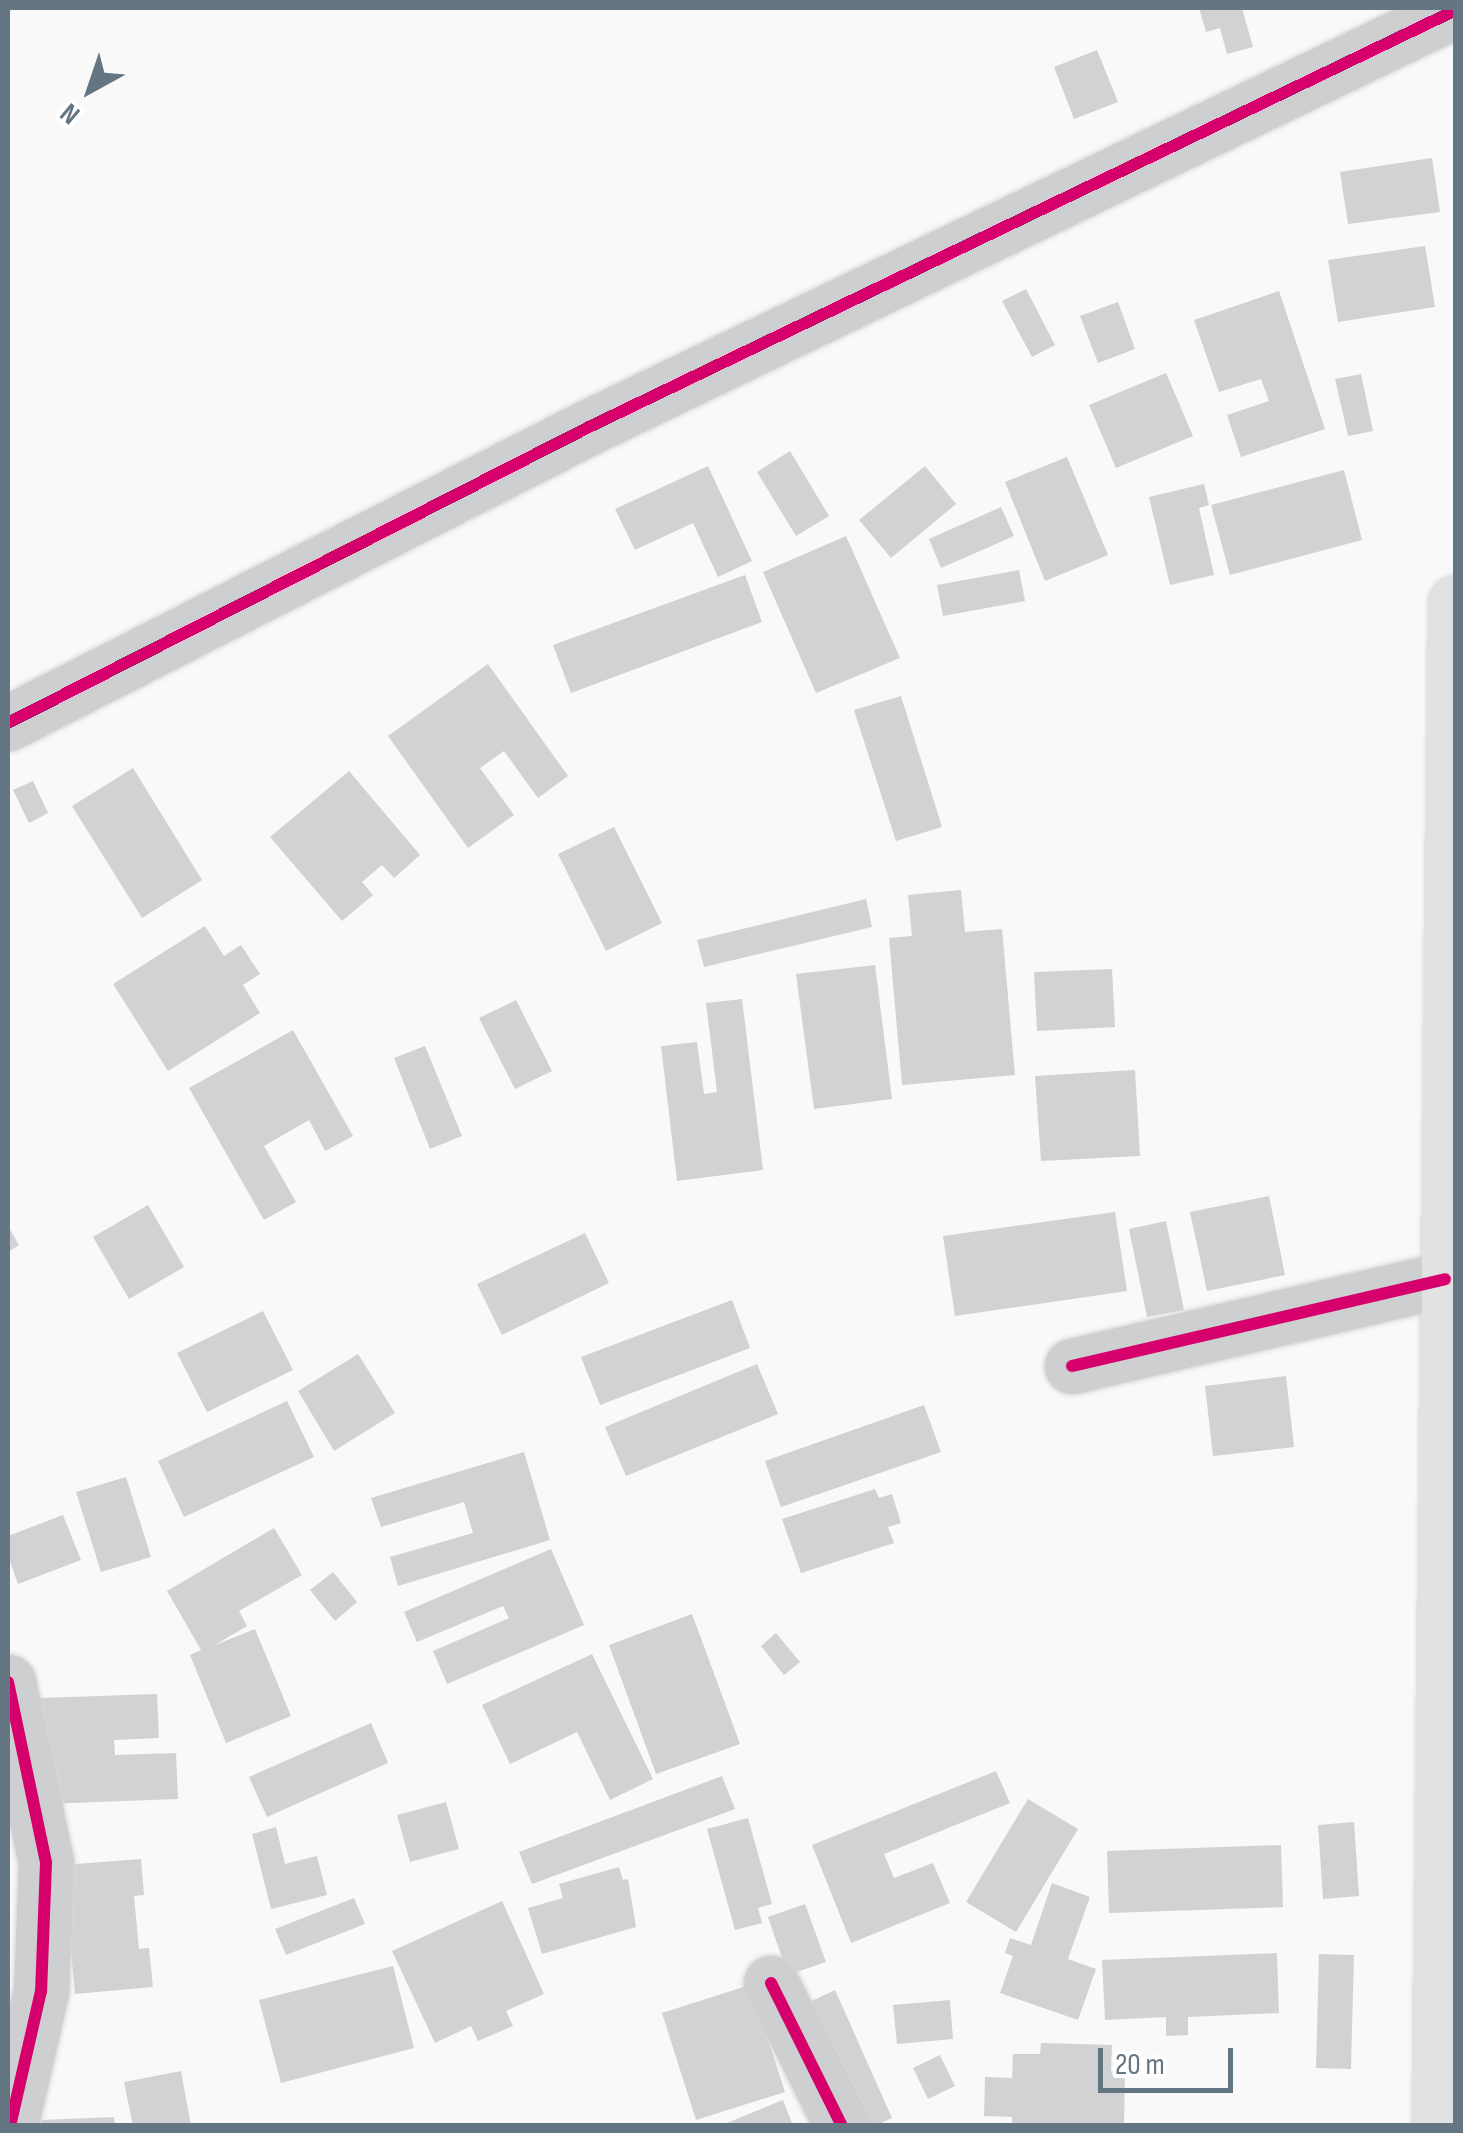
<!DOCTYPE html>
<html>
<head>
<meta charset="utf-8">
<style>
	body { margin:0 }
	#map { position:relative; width:1463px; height:2133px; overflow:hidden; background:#f9f9f9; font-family:"Sofia Sans Condensed",sans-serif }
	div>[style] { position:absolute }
	.building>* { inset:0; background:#d0d2d3 }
	.roads { filter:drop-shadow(0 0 2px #d5d6d7) drop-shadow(0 0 2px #d5d6d7) }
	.minor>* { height:55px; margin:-27.5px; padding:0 27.5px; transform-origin:27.5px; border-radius:27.5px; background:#cecfd0 }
	.major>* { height:55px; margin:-27.5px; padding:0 27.5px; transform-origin:27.5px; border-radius:27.5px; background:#e1e2e2 }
	.cycleway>* { height:12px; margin:-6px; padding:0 6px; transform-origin:6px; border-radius:6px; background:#d6006c }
	span { translate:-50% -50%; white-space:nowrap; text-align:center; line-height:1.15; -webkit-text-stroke:10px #fff; paint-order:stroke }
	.frame { position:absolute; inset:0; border:10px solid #657683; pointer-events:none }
	.north { position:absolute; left:40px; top:40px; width:100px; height:100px; -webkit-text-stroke:8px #fff; paint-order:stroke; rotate:220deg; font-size:28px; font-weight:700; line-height:40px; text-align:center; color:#657683 }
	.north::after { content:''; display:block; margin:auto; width:35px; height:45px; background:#657683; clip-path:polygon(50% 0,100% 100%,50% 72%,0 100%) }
	.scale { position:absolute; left:1098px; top:2048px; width:135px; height:45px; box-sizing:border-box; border:5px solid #657683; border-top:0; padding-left:12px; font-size:30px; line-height:35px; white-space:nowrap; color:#657683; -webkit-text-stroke:8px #fff; paint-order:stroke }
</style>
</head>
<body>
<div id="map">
	<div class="building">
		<i style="clip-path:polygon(1199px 8px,1242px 8px,1253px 47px,1227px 54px,1220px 28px,1206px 32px)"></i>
		<i style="clip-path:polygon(1097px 50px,1118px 102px,1074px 119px,1054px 67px)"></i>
		<i style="clip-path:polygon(1432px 158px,1440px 212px,1348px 224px,1340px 172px)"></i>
		<i style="clip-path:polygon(1425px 246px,1435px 307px,1338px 322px,1328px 260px)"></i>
		<i style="clip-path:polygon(1026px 289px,1055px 345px,1032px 357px,1002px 301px)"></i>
		<i style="clip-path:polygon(1279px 291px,1325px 429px,1241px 457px,1227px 415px,1269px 401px,1261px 379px,1219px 392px,1194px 320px)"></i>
		<i style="clip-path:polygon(1118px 302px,1135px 349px,1098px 363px,1080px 316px)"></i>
		<i style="clip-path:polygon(1166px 373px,1193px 436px,1116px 468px,1089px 405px)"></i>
		<i style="clip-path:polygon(1361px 374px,1373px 431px,1348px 436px,1335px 379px)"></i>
		<i style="clip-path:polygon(790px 451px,829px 516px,796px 536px,757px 472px)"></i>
		<i style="clip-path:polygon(1067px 457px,1108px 555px,1045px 581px,1005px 482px)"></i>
		<i style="clip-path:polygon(708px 466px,752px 561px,718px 577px,693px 523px,635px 550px,615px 509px)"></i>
		<i style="clip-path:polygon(925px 466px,956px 504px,891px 558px,859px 520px)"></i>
		<i style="clip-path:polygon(1344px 470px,1362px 540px,1230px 575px,1211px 505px)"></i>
		<i style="clip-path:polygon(1204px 484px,1209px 505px,1199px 508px,1214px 575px,1170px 585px,1149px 497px)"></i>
		<i style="clip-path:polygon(1001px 507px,1014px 536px,941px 568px,929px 539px)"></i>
		<i style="clip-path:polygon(846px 536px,900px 658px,816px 693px,763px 572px)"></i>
		<i style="clip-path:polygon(1019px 570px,1025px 601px,943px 616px,937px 585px)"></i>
		<i style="clip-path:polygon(745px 575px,762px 622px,571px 693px,553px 645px)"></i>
		<i style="clip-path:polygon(488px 664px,568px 776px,538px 798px,504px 751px,480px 768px,514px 815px,468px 848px,388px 736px)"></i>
		<i style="clip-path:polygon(901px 696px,942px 827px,896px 841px,854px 710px)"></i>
		<i style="clip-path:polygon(133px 768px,202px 880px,142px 918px,72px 806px)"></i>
		<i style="clip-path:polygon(349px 771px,420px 855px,394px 878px,382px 865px,362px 882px,373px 895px,342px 921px,270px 837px)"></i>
		<i style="clip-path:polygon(33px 781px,48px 813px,29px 823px,13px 790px)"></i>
		<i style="clip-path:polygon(614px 827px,662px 923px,606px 951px,558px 854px)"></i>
		<i style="clip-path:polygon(961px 890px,965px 932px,1002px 929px,1015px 1075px,902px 1085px,889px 938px,912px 936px,908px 895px)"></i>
		<i style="clip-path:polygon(866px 899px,872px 927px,704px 967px,697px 940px)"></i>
		<i style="clip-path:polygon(205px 926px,224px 956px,241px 945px,260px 974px,243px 985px,260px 1013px,168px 1071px,113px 984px)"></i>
		<i style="clip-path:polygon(875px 965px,892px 1099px,814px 1109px,796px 974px)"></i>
		<i style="clip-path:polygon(1112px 969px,1115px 1027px,1037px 1031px,1034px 972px)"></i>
		<i style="clip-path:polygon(742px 999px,763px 1170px,677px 1181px,661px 1046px,697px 1042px,704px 1094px,717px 1092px,706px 1003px)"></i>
		<i style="clip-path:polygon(516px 1000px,552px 1071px,515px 1089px,479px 1018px)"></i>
		<i style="clip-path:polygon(293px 1030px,353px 1136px,325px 1151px,309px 1120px,264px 1146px,296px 1202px,264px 1220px,189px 1088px)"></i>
		<i style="clip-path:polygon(425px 1046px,462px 1136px,430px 1149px,394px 1058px)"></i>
		<i style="clip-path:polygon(1135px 1070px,1140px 1156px,1041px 1161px,1035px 1076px)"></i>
		<i style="clip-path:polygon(1269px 1196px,1285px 1275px,1207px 1291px,1190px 1212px)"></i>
		<i style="clip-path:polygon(148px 1205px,184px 1267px,129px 1299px,93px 1237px)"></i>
		<i style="clip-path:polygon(1115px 1212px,1127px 1291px,955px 1316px,943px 1236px)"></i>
		<i style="clip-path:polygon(1166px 1221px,1184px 1310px,1147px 1317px,1129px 1229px)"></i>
		<i style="clip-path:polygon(8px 1226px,19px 1245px,8px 1252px)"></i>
		<i style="clip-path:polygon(585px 1233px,609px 1283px,502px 1335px,477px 1284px)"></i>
		<i style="clip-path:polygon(732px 1300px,750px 1348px,600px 1405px,581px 1357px)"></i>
		<i style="clip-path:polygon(263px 1311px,293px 1370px,207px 1412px,177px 1353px)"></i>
		<i style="clip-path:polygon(358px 1354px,395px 1413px,334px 1451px,298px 1391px)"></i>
		<i style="clip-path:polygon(757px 1364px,778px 1414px,626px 1476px,605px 1427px)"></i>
		<i style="clip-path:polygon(1286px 1376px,1294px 1447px,1213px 1456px,1205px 1386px)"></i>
		<i style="clip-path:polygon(287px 1401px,314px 1457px,184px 1517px,158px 1461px)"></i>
		<i style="clip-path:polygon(924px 1405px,941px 1452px,781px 1507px,765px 1461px)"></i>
		<i style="clip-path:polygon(524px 1452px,550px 1540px,398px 1586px,390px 1557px,473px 1533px,464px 1502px,381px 1527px,371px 1498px)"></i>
		<i style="clip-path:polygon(126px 1477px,151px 1557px,101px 1572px,76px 1492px)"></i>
		<i style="clip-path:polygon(875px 1489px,879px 1498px,892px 1494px,901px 1523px,888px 1527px,894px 1543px,801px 1573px,782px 1519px)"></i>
		<i style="clip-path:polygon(63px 1515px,81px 1560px,18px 1584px,8px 1556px,8px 1536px)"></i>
		<i style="clip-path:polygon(274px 1528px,302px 1575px,239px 1611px,247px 1626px,215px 1645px,255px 1629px,291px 1716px,226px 1743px,190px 1655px,201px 1650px,167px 1591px)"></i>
		<i style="clip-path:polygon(551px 1549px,584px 1625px,447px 1684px,433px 1651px,509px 1618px,503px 1606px,417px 1642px,404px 1612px)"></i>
		<i style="clip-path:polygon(333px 1572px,357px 1602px,335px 1621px,310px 1590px)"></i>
		<i style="clip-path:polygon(692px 1614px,740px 1744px,656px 1774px,609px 1645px)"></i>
		<i style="clip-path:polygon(776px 1633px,800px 1662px,784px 1675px,761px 1646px)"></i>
		<i style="clip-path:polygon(592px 1654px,653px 1779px,610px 1800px,577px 1732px,510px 1764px,482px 1705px)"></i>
		<i style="clip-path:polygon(157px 1694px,159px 1738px,114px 1740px,115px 1755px,176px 1753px,178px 1799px,45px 1804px,40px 1698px)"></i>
		<i style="clip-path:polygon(371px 1723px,388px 1763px,267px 1817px,249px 1777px)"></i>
		<i style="clip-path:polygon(996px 1771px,1010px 1803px,884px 1854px,894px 1878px,933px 1863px,950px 1903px,851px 1943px,812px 1845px)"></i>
		<i style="clip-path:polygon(722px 1776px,735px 1809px,532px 1884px,519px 1852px)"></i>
		<i style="clip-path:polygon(1028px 1799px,1078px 1829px,1016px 1932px,966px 1902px)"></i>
		<i style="clip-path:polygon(446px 1802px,459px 1849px,410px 1862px,397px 1815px)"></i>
		<i style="clip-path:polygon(748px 1818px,772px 1904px,758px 1908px,762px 1923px,735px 1930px,707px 1829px)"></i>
		<i style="clip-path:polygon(1354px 1822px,1359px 1896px,1323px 1899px,1318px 1825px)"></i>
		<i style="clip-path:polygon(276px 1827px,285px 1864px,317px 1856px,327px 1895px,271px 1909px,252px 1834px)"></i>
		<i style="clip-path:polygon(1281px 1845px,1283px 1907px,1109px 1913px,1107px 1851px)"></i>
		<i style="clip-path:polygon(141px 1859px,144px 1895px,134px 1896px,139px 1949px,149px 1948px,153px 1987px,75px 1994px,63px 1865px)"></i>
		<i style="clip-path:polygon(619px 1867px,623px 1880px,628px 1879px,636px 1927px,542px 1954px,528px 1908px,563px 1898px,559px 1884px)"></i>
		<i style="clip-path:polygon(1052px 1883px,1090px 1897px,1068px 1959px,1096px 1969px,1078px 2020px,1000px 1993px,1013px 1956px,1005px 1953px,1010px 1938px,1031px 1945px)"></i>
		<i style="clip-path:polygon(354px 1898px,365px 1924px,286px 1955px,275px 1929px)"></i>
		<i style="clip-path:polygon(502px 1901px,544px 1994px,506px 2011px,513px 2026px,478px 2041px,471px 2026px,435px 2043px,392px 1951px)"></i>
		<i style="clip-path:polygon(805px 1904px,826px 1962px,788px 1975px,768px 1917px)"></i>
		<i style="clip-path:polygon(1277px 1953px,1279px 2013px,1188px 2017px,1188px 2035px,1166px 2036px,1166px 2017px,1105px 2020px,1102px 1960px)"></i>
		<i style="clip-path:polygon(1319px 1954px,1354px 1955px,1351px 2069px,1316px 2068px)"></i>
		<i style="clip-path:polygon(393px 1966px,414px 2048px,281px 2083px,259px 2000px)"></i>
		<i style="clip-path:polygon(759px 1982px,755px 1999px,785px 2092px,696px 2120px,662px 2013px)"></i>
		<i style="clip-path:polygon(835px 1990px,892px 2118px,875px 2126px,855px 2126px,801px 2006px)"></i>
		<i style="clip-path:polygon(950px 2000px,953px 2039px,897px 2044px,893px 2005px)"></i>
		<i style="clip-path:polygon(1041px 2043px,1112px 2045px,1111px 2071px,1125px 2071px,1124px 2126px,1012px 2126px,1012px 2117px,984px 2116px,985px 2077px,1012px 2078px,1013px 2054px,1040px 2054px)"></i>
		<i style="clip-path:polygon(940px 2055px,955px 2086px,928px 2099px,913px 2068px)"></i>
		<i style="clip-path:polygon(181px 2071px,191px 2126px,133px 2126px,124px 2082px)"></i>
		<i style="clip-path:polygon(783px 2100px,793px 2126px,722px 2126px,722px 2125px)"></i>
		<i style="clip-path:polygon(114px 2117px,115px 2126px,41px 2126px,41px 2120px)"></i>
	</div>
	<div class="roads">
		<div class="minor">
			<i style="left:8px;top:723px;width:652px;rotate:-27deg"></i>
			<i style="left:589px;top:427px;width:962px;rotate:-25.69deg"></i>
			<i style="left:1072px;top:1366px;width:383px;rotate:-13.1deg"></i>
			<i style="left:8px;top:1682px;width:185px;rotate:78.1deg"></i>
			<i style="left:46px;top:1863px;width:128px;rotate:92.2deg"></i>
			<i style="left:41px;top:1991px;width:139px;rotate:102.9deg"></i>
			<i style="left:771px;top:1983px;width:160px;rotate:63.6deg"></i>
		</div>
		<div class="major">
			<i style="left:1440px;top:2126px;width:1523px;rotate:-89.4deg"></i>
		</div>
	</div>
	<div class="cycleway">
		<i style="left:8px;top:723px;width:652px;rotate:-27deg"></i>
		<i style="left:589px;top:427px;width:962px;rotate:-25.69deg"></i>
		<i style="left:1072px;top:1366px;width:383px;rotate:-13.1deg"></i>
		<i style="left:8px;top:1682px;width:185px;rotate:78.1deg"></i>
		<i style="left:46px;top:1863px;width:128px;rotate:92.2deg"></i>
		<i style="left:41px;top:1991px;width:139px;rotate:102.9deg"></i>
		<i style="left:771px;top:1983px;width:160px;rotate:63.6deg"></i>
	</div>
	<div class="frame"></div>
	<div class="north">N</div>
	<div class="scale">20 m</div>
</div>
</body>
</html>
